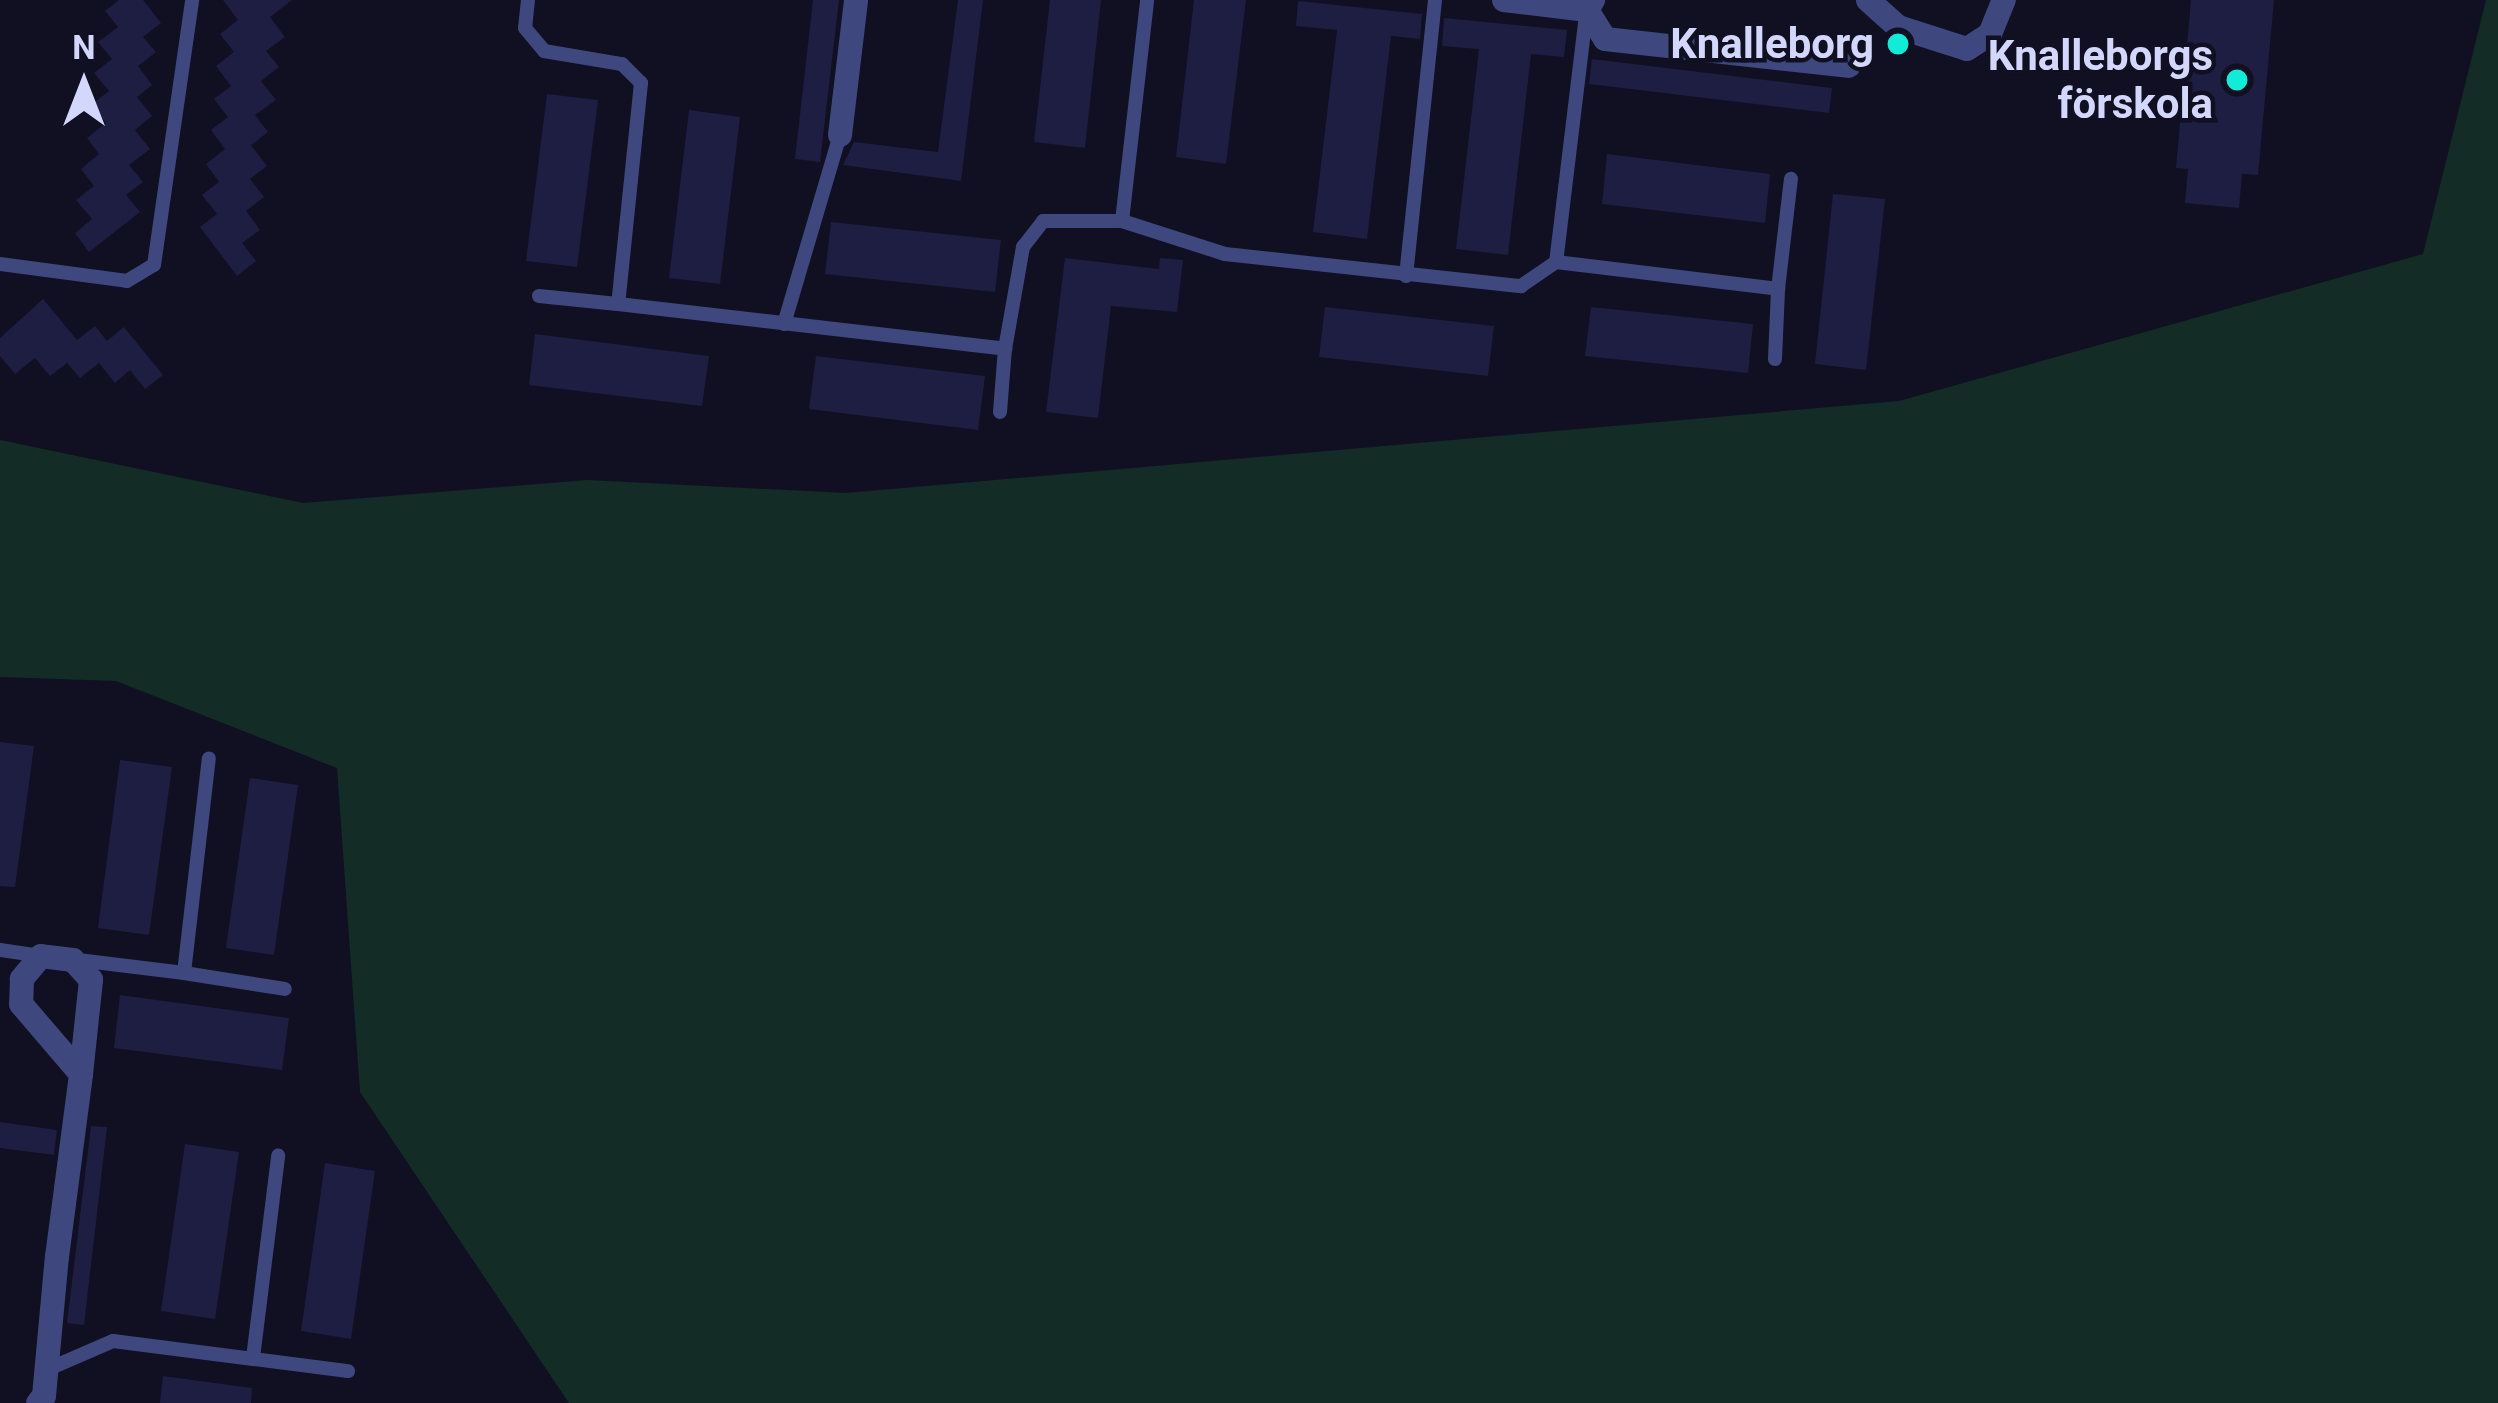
<!DOCTYPE html>
<html>
<head>
<meta charset="utf-8">
<style>
	body { margin:0 }
	#map { position:relative; width:2498px; height:1403px; overflow:hidden; background:#101022; font-family:Roboto,sans-serif }
	div>[style] { position:absolute }
	.green>* { inset:0; background:#132c26 }
	.building>* { inset:0; background:#1e1d42 }
	.service>* { height:14px; margin:-7px; padding:0 7px; transform-origin:7px; border-radius:7px; background:#3e487e }
	.minor>* { height:24px; margin:-12px; padding:0 12px; transform-origin:12px; border-radius:12px; background:#3e487e }
	.dots>* { width:33px; height:33px; translate:-50% -50%; box-sizing:border-box; border:6px solid #101022; border-radius:50% }
	span { translate:-50% -50%; white-space:nowrap; text-align:center; line-height:1.15; -webkit-text-stroke:9px #101022; paint-order:stroke }
	.poi-label { font-size:42px; color:#d4d7fc; font-weight:700 }
	.right { translate:-100% -50%; text-align:right }
	.north { position:absolute; left:24px; top:24px; width:120px; height:120px; -webkit-text-stroke:9px #101022; paint-order:stroke; rotate:0deg; font-size:33px; font-weight:700; line-height:48px; text-align:center; color:#d4d7fc }
	.north::after { content:''; display:block; margin:auto; width:42px; height:54px; background:#d4d7fc; clip-path:polygon(50% 0,100% 100%,50% 72%,0 100%) }
</style>
</head>
<body>
<div id="map">
	<div class="green">
		<i style="clip-path:polygon(2486px 0,2498px 0,2498px 1403px,569px 1403px,360px 1092px,337px 768px,116px 681px,0 677px,0 440px,303px 503px,587px 480px,846px 493px,1899px 401px,2423px 254px)"></i>
	</div>
	<div class="building">
		<i style="clip-path:polygon(119px 0,143px 0,161px 23px,143px 37px,156px 52px,138px 66px,152px 85px,137px 97px,152px 116px,135px 130px,150px 149px,129px 165px,143px 182px,126px 195px,140px 212px,89px 252px,75px 233px,92px 219px,76px 200px,94px 186px,81px 169px,99px 154px,87px 138px,106px 123px,91px 105px,109px 91px,94px 73px,112px 59px,98px 42px,118px 27px,105px 11px)"></i>
		<i style="clip-path:polygon(223px 0,292px 0,270px 17px,285px 37px,266px 51px,279px 67px,261px 81px,276px 100px,255px 115px,268px 132px,251px 145px,267px 166px,250px 179px,264px 197px,246px 211px,260px 230px,242px 243px,256px 261px,237px 276px,200px 227px,217px 214px,202px 195px,219px 182px,206px 164px,225px 149px,211px 130px,228px 117px,214px 99px,231px 86px,216px 66px,234px 52px,220px 34px,238px 20px)"></i>
		<i style="clip-path:polygon(813px 0,839px 0,820px 162px,795px 159px)"></i>
		<i style="clip-path:polygon(958px 0,983px 0,961px 181px,843px 165px,854px 142px,938px 152px)"></i>
		<i style="clip-path:polygon(1050px 0,1101px 0,1085px 148px,1034px 142px)"></i>
		<i style="clip-path:polygon(1194px 0,1246px 0,1226px 164px,1176px 157px)"></i>
		<i style="clip-path:polygon(2191px 0,2274px 0,2258px 175px,2242px 174px,2239px 208px,2185px 203px,2188px 169px,2176px 168px)"></i>
		<i style="clip-path:polygon(1298px 1px,1422px 14px,1420px 39px,1391px 36px,1367px 239px,1313px 232px,1337px 30px,1296px 26px)"></i>
		<i style="clip-path:polygon(1444px 18px,1567px 30px,1564px 57px,1531px 54px,1508px 255px,1456px 249px,1479px 49px,1442px 46px)"></i>
		<i style="clip-path:polygon(1592px 59px,1832px 88px,1829px 113px,1589px 84px)"></i>
		<i style="clip-path:polygon(547px 94px,598px 100px,577px 267px,526px 261px)"></i>
		<i style="clip-path:polygon(689px 110px,740px 117px,720px 284px,669px 278px)"></i>
		<i style="clip-path:polygon(1607px 154px,1770px 174px,1765px 223px,1602px 204px)"></i>
		<i style="clip-path:polygon(1833px 194px,1885px 199px,1866px 370px,1815px 364px)"></i>
		<i style="clip-path:polygon(831px 222px,1001px 240px,995px 292px,825px 274px)"></i>
		<i style="clip-path:polygon(1065px 258px,1159px 269px,1160px 258px,1183px 260px,1177px 312px,1111px 306px,1098px 418px,1046px 412px)"></i>
		<i style="clip-path:polygon(43px 299px,77px 340px,95px 326px,107px 341px,124px 327px,163px 375px,145px 389px,130px 370px,115px 383px,99px 363px,80px 378px,67px 363px,50px 376px,35px 358px,15px 374px,0 356px,0 338px)"></i>
		<i style="clip-path:polygon(1325px 307px,1494px 326px,1488px 376px,1319px 357px)"></i>
		<i style="clip-path:polygon(1591px 307px,1753px 324px,1748px 373px,1585px 356px)"></i>
		<i style="clip-path:polygon(535px 334px,709px 356px,702px 406px,529px 385px)"></i>
		<i style="clip-path:polygon(816px 356px,985px 376px,978px 430px,809px 409px)"></i>
		<i style="clip-path:polygon(0 742px,34px 746px,15px 887px,0 886px)"></i>
		<i style="clip-path:polygon(120px 760px,172px 767px,149px 935px,98px 928px)"></i>
		<i style="clip-path:polygon(250px 778px,298px 785px,274px 955px,226px 948px)"></i>
		<i style="clip-path:polygon(120px 995px,289px 1018px,282px 1070px,114px 1048px)"></i>
		<i style="clip-path:polygon(0 1122px,57px 1130px,54px 1155px,0 1148px)"></i>
		<i style="clip-path:polygon(91px 1126px,107px 1127px,84px 1325px,67px 1323px)"></i>
		<i style="clip-path:polygon(185px 1144px,239px 1152px,215px 1319px,161px 1311px)"></i>
		<i style="clip-path:polygon(325px 1163px,375px 1171px,351px 1339px,301px 1331px)"></i>
		<i style="clip-path:polygon(163px 1376px,252px 1388px,251px 1403px,160px 1403px)"></i>
	</div>
	<div class="service">
		<i style="left:528px;top:0;width:28px;rotate:96deg"></i>
		<i style="left:525px;top:28px;width:30px;rotate:50deg"></i>
		<i style="left:544px;top:51px;width:79px;rotate:9.5deg"></i>
		<i style="left:622px;top:64px;width:27px;rotate:45deg"></i>
		<i style="left:641px;top:83px;width:222px;rotate:95.9deg"></i>
		<i style="left:618px;top:304px;width:390px;rotate:6.6deg"></i>
		<i style="left:1005px;top:349px;width:104px;rotate:-80deg"></i>
		<i style="left:1023px;top:247px;width:33px;rotate:-52deg"></i>
		<i style="left:1043px;top:221px;width:79px"></i>
		<i style="left:1122px;top:221px;width:108px;rotate:17.8deg"></i>
		<i style="left:1225px;top:254px;width:298px;rotate:6.2deg"></i>
		<i style="left:1521px;top:286px;width:42px;rotate:-34.4deg"></i>
		<i style="left:1586px;top:15px;width:249px;rotate:96.9deg"></i>
		<i style="left:1556px;top:262px;width:224px;rotate:6.9deg"></i>
		<i style="left:1778px;top:289px;width:111px;rotate:-83.3deg"></i>
		<i style="left:1122px;top:221px;width:222px;rotate:-83.5deg"></i>
		<i style="left:0;top:264px;width:128px;rotate:7.6deg"></i>
		<i style="left:127px;top:281px;width:31px;rotate:-31deg"></i>
		<i style="left:154px;top:265px;width:268px;rotate:-81.8deg"></i>
		<i style="left:1406px;top:276px;width:278px;rotate:-84deg"></i>
		<i style="left:539px;top:296px;width:79px;rotate:5.8deg"></i>
		<i style="left:784px;top:324px;width:197px;rotate:-73.5deg"></i>
		<i style="left:1775px;top:359px;width:70px;rotate:-87.5deg"></i>
		<i style="left:1000px;top:412px;width:63px;rotate:-85.5deg"></i>
		<i style="left:0;top:950px;width:41px;rotate:8.3deg"></i>
		<i style="left:78px;top:960px;width:107px;rotate:7deg"></i>
		<i style="left:184px;top:973px;width:216px;rotate:-83.4deg"></i>
		<i style="left:184px;top:973px;width:102px;rotate:9deg"></i>
		<i style="left:253px;top:1358px;width:204px;rotate:-82.9deg"></i>
		<i style="left:46px;top:1370px;width:73px;rotate:-23.4deg"></i>
		<i style="left:113px;top:1341px;width:237px;rotate:7.3deg"></i>
	</div>
	<div class="minor">
		<i style="left:1504px;top:0;width:84px;rotate:6.9deg"></i>
		<i style="left:1587px;top:10px;width:12px;rotate:-59deg"></i>
		<i style="left:1868px;top:0;width:40px;rotate:42deg"></i>
		<i style="left:1898px;top:27px;width:72px;rotate:17.7deg"></i>
		<i style="left:1967px;top:49px;width:27px;rotate:-33deg"></i>
		<i style="left:1990px;top:34px;width:37px;rotate:-68deg"></i>
		<i style="left:1587px;top:10px;width:34px;rotate:58deg"></i>
		<i style="left:1605px;top:39px;width:245px;rotate:6.3deg"></i>
		<i style="left:840px;top:135px;width:136px;rotate:-83.2deg"></i>
		<i style="left:38px;top:1403px;width:9px;rotate:-49deg"></i>
		<i style="left:44px;top:1396px;width:140px;rotate:-84.7deg"></i>
		<i style="left:57px;top:1257px;width:185px;rotate:-82.5deg"></i>
		<i style="left:81px;top:1074px;width:95px;rotate:-83.9deg"></i>
		<i style="left:91px;top:980px;width:27px;rotate:-132deg"></i>
		<i style="left:73px;top:960px;width:32px;rotate:-173deg"></i>
		<i style="left:41px;top:956px;width:30px;rotate:130deg"></i>
		<i style="left:22px;top:979px;width:25px;rotate:92deg"></i>
		<i style="left:21px;top:1004px;width:92px;rotate:49.4deg"></i>
	</div>
	<div class="dots">
		<i style="left:1898px;top:44px;background:#11ebd8"></i>
		<i style="left:2237px;top:80px;background:#11ebd8"></i>
	</div>
	<div class="poi-label">
		<span class="right" style="left:1874px;top:44px">Knalleborg</span>
		<span class="right" style="left:2213px;top:80px">Knalleborgs<br>förskola</span>
	</div>
	<div class="north">N</div>
</div>
</body>
</html>
